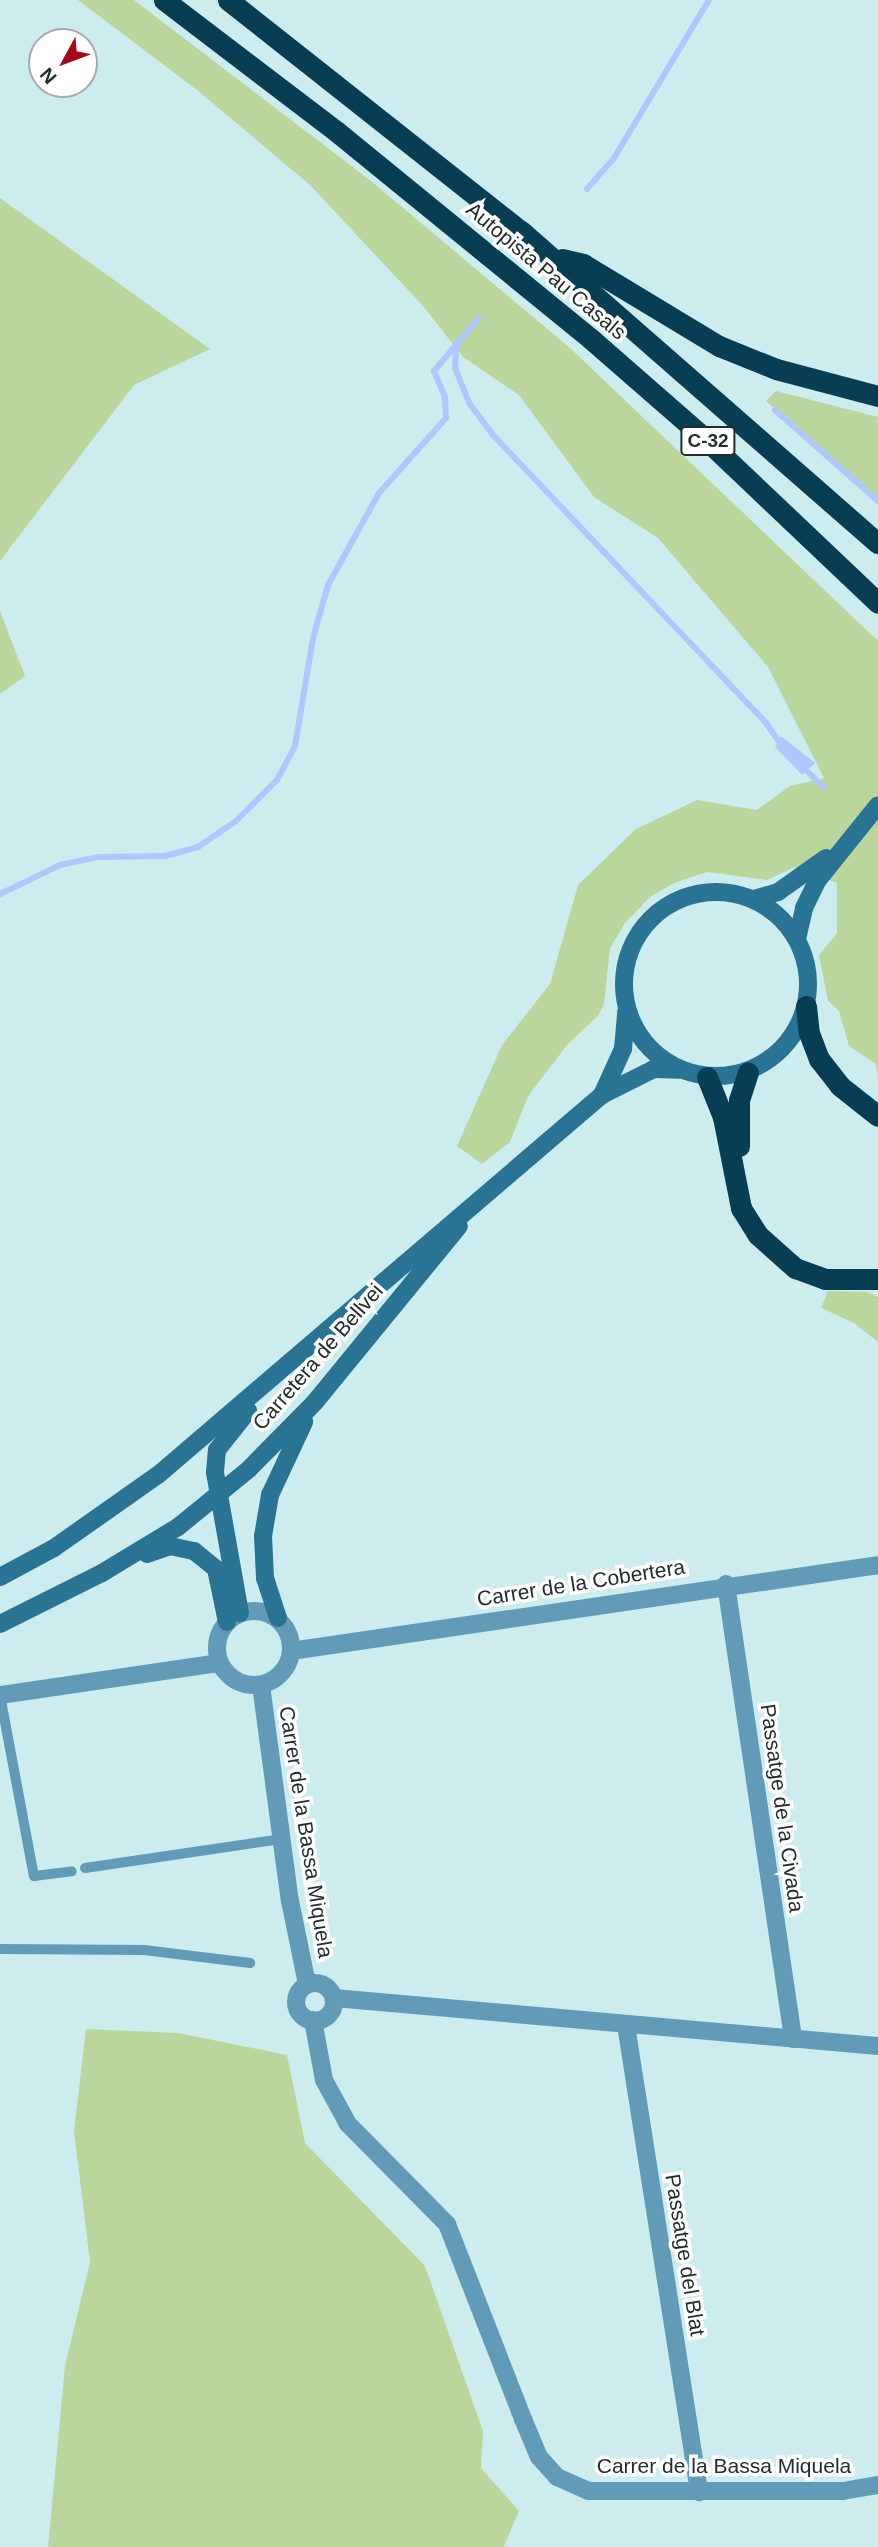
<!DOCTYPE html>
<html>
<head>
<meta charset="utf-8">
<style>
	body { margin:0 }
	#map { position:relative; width:878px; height:2547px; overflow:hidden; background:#cdeced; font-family:Helvetica,sans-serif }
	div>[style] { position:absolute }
	.green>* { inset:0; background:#bbd69d }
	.water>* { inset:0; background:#afc7ff }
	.stream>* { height:6px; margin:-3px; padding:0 3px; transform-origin:3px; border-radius:3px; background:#afc7ff }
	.service>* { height:10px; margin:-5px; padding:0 5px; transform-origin:5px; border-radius:5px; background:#629bb8 }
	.minor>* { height:18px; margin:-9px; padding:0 9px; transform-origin:9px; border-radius:9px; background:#629bb8 }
	.minor>.ring { margin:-9px; padding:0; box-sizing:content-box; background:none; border:18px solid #629bb8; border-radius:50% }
	.secondary>* { height:18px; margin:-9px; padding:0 9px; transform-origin:9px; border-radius:9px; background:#297495 }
	.secondary>.ring { margin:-9px; padding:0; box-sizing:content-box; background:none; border:18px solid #297495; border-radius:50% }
	.motorway>* { height:21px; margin:-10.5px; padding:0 10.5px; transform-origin:10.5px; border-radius:10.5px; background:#073e54 }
	span { translate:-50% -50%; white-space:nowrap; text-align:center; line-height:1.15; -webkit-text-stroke:7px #fff; paint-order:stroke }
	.shield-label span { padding:2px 5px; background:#fff; border:2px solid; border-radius:5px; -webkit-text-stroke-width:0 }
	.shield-label { font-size:19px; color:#222e2e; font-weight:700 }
	.street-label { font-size:21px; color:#222e2e }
	.north { position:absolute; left:28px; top:28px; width:70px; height:70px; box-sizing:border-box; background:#fff; border:2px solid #a7abab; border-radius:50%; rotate:229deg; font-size:19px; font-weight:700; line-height:28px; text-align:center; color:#222e2e }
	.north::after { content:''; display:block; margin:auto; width:24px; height:32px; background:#a3081a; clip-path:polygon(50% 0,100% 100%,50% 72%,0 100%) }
</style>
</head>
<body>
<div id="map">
	<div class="green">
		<i style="clip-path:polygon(78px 0,134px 0,371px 181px,570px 348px,878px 641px,878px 1077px,876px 1064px,849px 1046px,839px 1011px,828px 1001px,819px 955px,837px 933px,837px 883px,795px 867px,767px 880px,707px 872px,674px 883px,650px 897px,625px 923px,610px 948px,604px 1004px,598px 1016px,568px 1044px,528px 1096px,510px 1142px,482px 1164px,457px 1146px,502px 1045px,550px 984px,578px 885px,636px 829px,697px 800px,757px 810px,790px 786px,824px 778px,768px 667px,658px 538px,594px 497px,519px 395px,463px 357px,423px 306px,310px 185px,197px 90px)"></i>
		<i style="clip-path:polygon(0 198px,210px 349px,134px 385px,0 561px)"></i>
		<i style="clip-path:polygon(776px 391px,878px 417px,878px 499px,766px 401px)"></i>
		<i style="clip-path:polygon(0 611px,25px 676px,0 694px)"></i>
		<i style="clip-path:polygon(828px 1291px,867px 1292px,878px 1297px,878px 1342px,854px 1323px,821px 1308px)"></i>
		<i style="clip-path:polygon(86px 2029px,178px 2033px,287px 2055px,305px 2143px,425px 2266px,483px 2431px,481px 2468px,519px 2511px,504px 2547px,48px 2547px,65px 2366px,90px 2262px,74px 2131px)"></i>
	</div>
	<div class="water">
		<i style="clip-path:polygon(781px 736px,815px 763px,802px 775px,775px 747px)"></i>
	</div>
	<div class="stream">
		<i style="left:587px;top:189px;width:41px;rotate:-48.9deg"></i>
		<i style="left:614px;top:158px;width:184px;rotate:-59deg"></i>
		<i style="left:456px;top:344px;width:24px;rotate:92deg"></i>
		<i style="left:455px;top:368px;width:38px;rotate:68deg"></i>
		<i style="left:469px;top:403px;width:39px;rotate:53deg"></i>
		<i style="left:492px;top:434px;width:398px;rotate:46.5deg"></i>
		<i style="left:766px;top:723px;width:28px;rotate:55deg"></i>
		<i style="left:775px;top:410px;width:137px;rotate:41.5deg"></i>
		<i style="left:802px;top:766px;width:30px;rotate:45deg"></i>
		<i style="left:0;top:894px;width:67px;rotate:-25.8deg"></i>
		<i style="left:60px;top:865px;width:38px;rotate:-12deg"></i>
		<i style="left:97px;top:857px;width:68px;rotate:-0.8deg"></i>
		<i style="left:165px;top:856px;width:34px;rotate:-15deg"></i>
		<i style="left:198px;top:847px;width:46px;rotate:-34.4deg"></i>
		<i style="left:236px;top:821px;width:58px;rotate:-45deg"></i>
		<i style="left:277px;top:780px;width:38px;rotate:-62deg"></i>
		<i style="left:295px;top:746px;width:109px;rotate:-80.5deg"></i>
		<i style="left:313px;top:638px;width:55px;rotate:-74.2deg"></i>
		<i style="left:328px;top:585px;width:105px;rotate:-61deg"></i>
		<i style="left:379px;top:493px;width:101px;rotate:-48.2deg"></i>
		<i style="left:446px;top:418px;width:21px;rotate:-93deg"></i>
		<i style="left:445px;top:397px;width:28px;rotate:-113deg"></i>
		<i style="left:434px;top:371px;width:68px;rotate:-49.8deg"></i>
	</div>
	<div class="service">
		<i style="left:0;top:1695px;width:184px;rotate:79.4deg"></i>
		<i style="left:34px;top:1876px;width:38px;rotate:-7deg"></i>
		<i style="left:85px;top:1868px;width:198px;rotate:-8.4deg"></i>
		<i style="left:0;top:1949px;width:144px;rotate:0.4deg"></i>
		<i style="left:144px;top:1950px;width:107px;rotate:7deg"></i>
	</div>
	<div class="minor">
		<i style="left:726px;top:1584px;width:460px;rotate:81.6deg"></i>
		<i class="ring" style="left:217px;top:1611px;width:56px;height:56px"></i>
		<i style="left:291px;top:1651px;width:593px;rotate:-8.33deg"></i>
		<i style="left:261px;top:1685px;width:218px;rotate:82.4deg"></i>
		<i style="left:290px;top:1901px;width:85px;rotate:78.4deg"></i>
		<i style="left:0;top:1695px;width:222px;rotate:-8.3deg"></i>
		<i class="ring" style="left:296px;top:1983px;width:20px;height:20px"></i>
		<i style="left:334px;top:1998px;width:546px;rotate:5.04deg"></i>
		<i style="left:313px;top:2020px;width:61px;rotate:79.6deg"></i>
		<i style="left:324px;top:2080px;width:50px;rotate:61.4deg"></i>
		<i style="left:348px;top:2124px;width:141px;rotate:45.3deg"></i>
		<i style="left:447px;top:2224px;width:209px;rotate:68.7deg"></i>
		<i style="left:523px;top:2419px;width:41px;rotate:67.2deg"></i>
		<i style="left:539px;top:2457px;width:27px;rotate:48deg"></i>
		<i style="left:557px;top:2477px;width:34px;rotate:24deg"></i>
		<i style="left:588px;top:2491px;width:255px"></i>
		<i style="left:843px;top:2491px;width:36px;rotate:-10deg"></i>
		<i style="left:626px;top:2025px;width:473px;rotate:81.1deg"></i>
	</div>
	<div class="secondary">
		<i class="ring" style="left:624px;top:892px;width:166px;height:166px"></i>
		<i style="left:754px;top:899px;width:25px;rotate:-16deg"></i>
		<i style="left:778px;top:892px;width:59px;rotate:-35.3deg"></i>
		<i style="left:797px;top:939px;width:32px;rotate:-77deg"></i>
		<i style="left:804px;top:908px;width:30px;rotate:-64deg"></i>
		<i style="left:817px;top:881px;width:97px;rotate:-51.2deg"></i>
		<i style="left:602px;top:1095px;width:51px;rotate:-65.5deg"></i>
		<i style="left:623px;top:1049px;width:38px;rotate:-85deg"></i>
		<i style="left:147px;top:1554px;width:24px;rotate:-19deg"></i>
		<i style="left:170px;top:1546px;width:25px;rotate:12deg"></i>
		<i style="left:194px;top:1551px;width:28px;rotate:39deg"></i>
		<i style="left:216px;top:1569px;width:54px;rotate:78.3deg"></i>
		<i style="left:0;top:1577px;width:61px;rotate:-28.2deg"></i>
		<i style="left:54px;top:1548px;width:127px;rotate:-35.1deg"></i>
		<i style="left:158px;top:1475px;width:584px;rotate:-40.56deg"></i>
		<i style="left:602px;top:1095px;width:58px;rotate:-26.6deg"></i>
		<i style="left:654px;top:1069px;width:25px;rotate:2deg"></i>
		<i style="left:240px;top:1613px;width:143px;rotate:-100.1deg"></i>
		<i style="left:215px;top:1472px;width:22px;rotate:-85deg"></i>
		<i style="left:217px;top:1450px;width:50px;rotate:-51.5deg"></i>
		<i style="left:278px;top:1618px;width:42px;rotate:-108deg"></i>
		<i style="left:265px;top:1578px;width:42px;rotate:-92.7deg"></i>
		<i style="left:263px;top:1536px;width:42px;rotate:-80.3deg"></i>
		<i style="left:270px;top:1495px;width:81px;rotate:-65deg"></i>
		<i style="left:0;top:1624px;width:114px;rotate:-26.6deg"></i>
		<i style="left:102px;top:1573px;width:89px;rotate:-31.2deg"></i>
		<i style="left:178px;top:1527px;width:92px;rotate:-39.2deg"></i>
		<i style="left:249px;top:1469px;width:94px;rotate:-45.4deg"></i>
		<i style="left:315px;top:1402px;width:227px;rotate:-50.7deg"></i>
	</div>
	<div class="motorway">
		<i style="left:164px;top:0;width:216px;rotate:37.3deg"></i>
		<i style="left:336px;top:131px;width:329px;rotate:39.2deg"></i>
		<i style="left:591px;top:339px;width:145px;rotate:41.1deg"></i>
		<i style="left:700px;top:434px;width:245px;rotate:43.5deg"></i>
		<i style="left:228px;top:0;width:373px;rotate:38.3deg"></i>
		<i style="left:521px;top:231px;width:474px;rotate:41.2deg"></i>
		<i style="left:562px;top:259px;width:22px;rotate:13deg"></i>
		<i style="left:583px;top:264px;width:159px;rotate:31.1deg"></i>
		<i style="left:719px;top:346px;width:61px;rotate:22deg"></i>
		<i style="left:776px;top:369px;width:106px;rotate:14.8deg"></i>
		<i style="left:806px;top:1006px;width:27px;rotate:84deg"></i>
		<i style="left:809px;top:1033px;width:28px;rotate:69deg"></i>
		<i style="left:819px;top:1059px;width:34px;rotate:52deg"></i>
		<i style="left:840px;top:1086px;width:48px;rotate:38.3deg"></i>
		<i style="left:707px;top:1077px;width:43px;rotate:68.2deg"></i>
		<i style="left:723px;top:1117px;width:93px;rotate:78.8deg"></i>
		<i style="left:741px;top:1208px;width:32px;rotate:58deg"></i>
		<i style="left:758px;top:1235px;width:50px;rotate:41.7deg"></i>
		<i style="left:795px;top:1268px;width:32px;rotate:20deg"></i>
		<i style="left:825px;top:1279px;width:53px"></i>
		<i style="left:739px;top:1146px;width:46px;rotate:-90deg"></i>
		<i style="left:739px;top:1100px;width:29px;rotate:-72deg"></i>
	</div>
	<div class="shield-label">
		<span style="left:708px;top:441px">C-32</span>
	</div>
	<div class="street-label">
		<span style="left:546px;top:271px;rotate:40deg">Autopista Pau Casals</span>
		<span style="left:318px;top:1357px;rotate:-49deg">Carretera de Bellvei</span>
		<span style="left:581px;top:1583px;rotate:-9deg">Carrer de la Cobertera</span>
		<span style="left:782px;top:1808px;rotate:82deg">Passatge de la Civada</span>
		<span style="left:306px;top:1832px;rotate:81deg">Carrer de la Bassa Miquela</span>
		<span style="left:685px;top:2255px;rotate:81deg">Passatge del Blat</span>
		<span style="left:724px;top:2466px">Carrer de la Bassa Miquela</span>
	</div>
	<div class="north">N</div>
</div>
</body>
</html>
